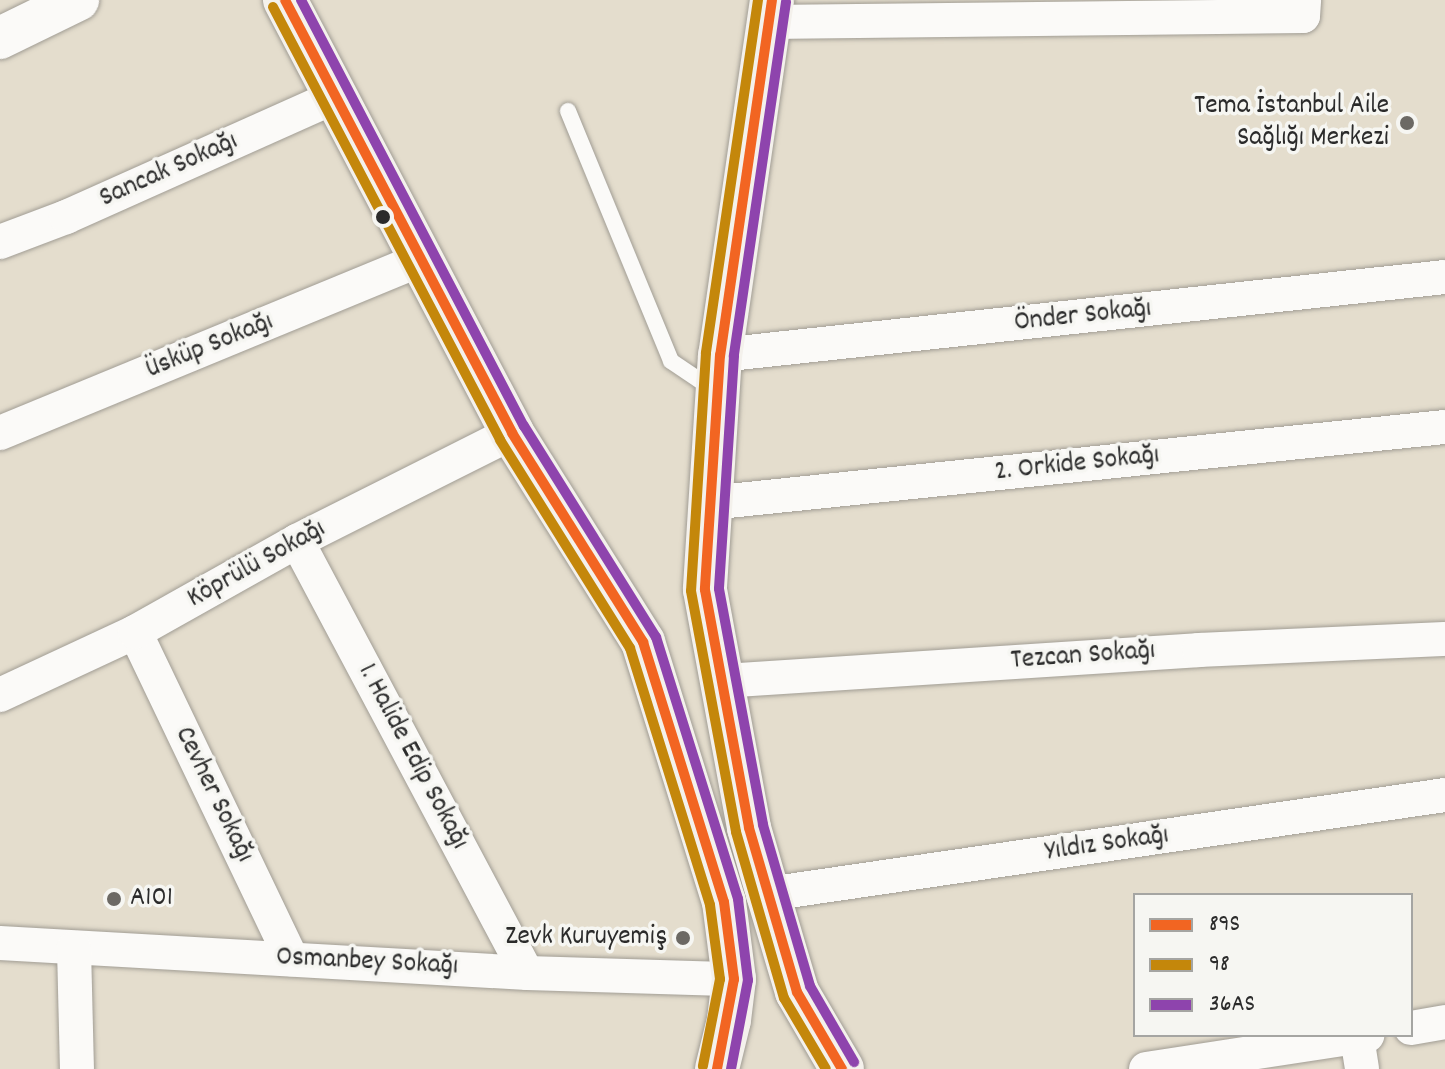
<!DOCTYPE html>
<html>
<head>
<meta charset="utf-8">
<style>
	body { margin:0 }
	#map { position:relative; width:1445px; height:1069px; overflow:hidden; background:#e4ddcd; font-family:Dekko,sans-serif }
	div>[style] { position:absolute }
	.roads { filter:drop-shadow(0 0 2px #a19d94) drop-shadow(0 0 2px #a19d94) }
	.service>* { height:16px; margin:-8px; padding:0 8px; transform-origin:8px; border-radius:8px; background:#fbfaf8 }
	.minor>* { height:34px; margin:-17px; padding:0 17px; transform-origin:17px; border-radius:17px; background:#fbfaf8 }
	.tertiary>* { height:42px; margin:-21px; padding:0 21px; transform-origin:21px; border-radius:21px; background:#fbfaf8 }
	.secondary>* { height:44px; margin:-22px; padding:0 22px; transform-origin:22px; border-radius:22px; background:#f4f1ec }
	.bus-1>* { height:10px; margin:-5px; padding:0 5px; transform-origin:5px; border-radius:5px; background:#f26522 }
	.bus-2>* { height:10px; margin:-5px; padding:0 5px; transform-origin:5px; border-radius:5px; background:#c4870b }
	.bus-3>* { height:10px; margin:-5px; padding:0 5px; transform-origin:5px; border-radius:5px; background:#8e44ad }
	.dots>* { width:22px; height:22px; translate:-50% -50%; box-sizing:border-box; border:4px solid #f6f6f2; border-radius:50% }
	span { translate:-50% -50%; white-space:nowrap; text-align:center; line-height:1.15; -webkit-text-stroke:7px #f6f6f2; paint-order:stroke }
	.poi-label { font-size:28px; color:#2b2b2b }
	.right { translate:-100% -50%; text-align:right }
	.left { translate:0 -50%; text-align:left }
	.street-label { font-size:28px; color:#2b2b2b }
	.legend { position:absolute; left:1133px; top:893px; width:280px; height:144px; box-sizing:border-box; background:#f6f6f2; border:2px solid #a5a5a2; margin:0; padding:10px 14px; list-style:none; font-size:24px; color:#2b2b2b }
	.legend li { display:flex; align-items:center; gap:16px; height:40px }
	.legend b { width:40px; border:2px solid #a5a5a2 }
</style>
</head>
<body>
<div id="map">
	<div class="roads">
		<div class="service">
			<i style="left:568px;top:111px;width:270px;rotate:67.6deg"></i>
			<i style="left:671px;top:361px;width:52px;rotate:34deg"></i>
		</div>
		<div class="minor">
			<i style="left:768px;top:22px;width:535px;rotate:-0.64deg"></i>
			<i style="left:1303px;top:16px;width:16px;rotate:-86deg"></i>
			<i style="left:0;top:242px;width:71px;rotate:-20.7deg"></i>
			<i style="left:66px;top:217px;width:296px;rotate:-24.1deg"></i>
			<i style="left:720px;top:355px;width:729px;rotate:-6.14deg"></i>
			<i style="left:0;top:433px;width:453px;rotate:-22.4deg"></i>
			<i style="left:709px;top:503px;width:740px;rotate:-5.9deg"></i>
			<i style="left:297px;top:541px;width:489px;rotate:62deg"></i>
			<i style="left:135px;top:632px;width:363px;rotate:64.4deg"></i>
			<i style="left:722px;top:681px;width:478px;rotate:-3.7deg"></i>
			<i style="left:1199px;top:650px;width:246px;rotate:-2.6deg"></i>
			<i style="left:0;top:695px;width:149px;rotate:-25deg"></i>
			<i style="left:135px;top:632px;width:186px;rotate:-29.3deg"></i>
			<i style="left:297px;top:541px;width:241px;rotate:-26.7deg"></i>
			<i style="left:768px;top:894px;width:684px;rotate:-8.32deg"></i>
			<i style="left:0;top:943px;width:528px;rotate:3.26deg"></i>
			<i style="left:527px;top:973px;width:207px;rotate:1.7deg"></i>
			<i style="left:74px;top:948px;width:121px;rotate:88.6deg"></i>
			<i style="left:1411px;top:1028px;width:35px;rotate:-10deg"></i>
			<i style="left:1357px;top:1037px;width:32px;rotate:81deg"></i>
			<i style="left:1146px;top:1069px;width:224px;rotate:-8.7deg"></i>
		</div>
		<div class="tertiary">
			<i style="left:0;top:38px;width:87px;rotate:-26deg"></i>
		</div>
		<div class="secondary">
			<i style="left:285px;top:0;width:489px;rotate:62.3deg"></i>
			<i style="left:512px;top:433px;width:247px;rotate:57.9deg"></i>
			<i style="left:643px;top:642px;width:272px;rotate:72.7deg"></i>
			<i style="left:724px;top:902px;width:78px;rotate:82.6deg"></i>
			<i style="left:734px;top:979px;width:41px;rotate:97deg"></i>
			<i style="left:729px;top:1020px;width:50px;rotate:103.8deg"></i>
			<i style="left:772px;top:0;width:359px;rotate:98.3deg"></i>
			<i style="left:720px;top:355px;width:235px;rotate:93.7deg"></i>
			<i style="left:705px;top:590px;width:242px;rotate:79.5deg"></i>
			<i style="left:749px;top:828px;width:69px;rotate:73.9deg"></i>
			<i style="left:768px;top:894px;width:102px;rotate:73.5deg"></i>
			<i style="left:797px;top:992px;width:89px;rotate:59.7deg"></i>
		</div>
	</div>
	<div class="bus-1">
		<i style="left:285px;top:0;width:489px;rotate:62.3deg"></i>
		<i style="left:512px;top:433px;width:247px;rotate:57.9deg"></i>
		<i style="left:643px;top:642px;width:272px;rotate:72.7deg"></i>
		<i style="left:724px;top:902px;width:78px;rotate:82.6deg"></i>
		<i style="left:734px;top:979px;width:92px;rotate:100.7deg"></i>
		<i style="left:772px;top:0;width:359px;rotate:98.3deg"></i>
		<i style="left:720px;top:355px;width:235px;rotate:93.7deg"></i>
		<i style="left:705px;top:590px;width:242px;rotate:79.5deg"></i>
		<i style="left:749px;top:828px;width:171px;rotate:73.7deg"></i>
		<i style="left:797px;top:992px;width:89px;rotate:59.7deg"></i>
	</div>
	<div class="bus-2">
		<i style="left:758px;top:0;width:357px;rotate:98.4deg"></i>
		<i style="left:706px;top:353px;width:238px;rotate:93.6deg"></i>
		<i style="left:691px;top:591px;width:245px;rotate:79.4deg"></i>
		<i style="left:736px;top:832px;width:173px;rotate:73.9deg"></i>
		<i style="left:784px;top:998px;width:82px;rotate:59.4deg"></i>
		<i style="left:273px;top:7px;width:489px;rotate:62.3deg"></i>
		<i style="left:500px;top:440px;width:245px;rotate:58deg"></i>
		<i style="left:630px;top:648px;width:269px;rotate:72.7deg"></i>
		<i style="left:710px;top:905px;width:75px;rotate:82.3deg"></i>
		<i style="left:720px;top:979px;width:89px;rotate:101.1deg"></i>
	</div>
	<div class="bus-3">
		<i style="left:301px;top:0;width:481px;rotate:62.4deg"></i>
		<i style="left:524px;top:426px;width:249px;rotate:58deg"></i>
		<i style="left:656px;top:637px;width:275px;rotate:72.6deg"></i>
		<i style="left:738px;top:899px;width:82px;rotate:83deg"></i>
		<i style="left:748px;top:980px;width:91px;rotate:100.8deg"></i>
		<i style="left:786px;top:2px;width:358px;rotate:98.4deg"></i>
		<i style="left:734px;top:356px;width:233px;rotate:93.7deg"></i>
		<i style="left:719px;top:589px;width:240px;rotate:79.4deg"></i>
		<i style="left:763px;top:825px;width:168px;rotate:73.7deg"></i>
		<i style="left:810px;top:986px;width:88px;rotate:59.9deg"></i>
	</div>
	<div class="dots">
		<i style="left:1407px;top:123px;background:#6c6964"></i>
		<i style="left:383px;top:217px;background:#2b2b2b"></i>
		<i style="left:114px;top:899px;background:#6c6964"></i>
		<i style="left:683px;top:938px;background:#6c6964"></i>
	</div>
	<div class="poi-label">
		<span class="right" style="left:1389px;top:123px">Tema İstanbul Aile<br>Sağlığı Merkezi</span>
		<span class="left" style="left:130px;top:899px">A101</span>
		<span class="right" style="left:667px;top:938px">Zevk Kuruyemiş</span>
	</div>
	<div class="street-label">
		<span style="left:169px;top:171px;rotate:-24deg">Sancak Sokağı</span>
		<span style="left:1083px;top:317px;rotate:-6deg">Önder Sokağı</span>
		<span style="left:210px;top:347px;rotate:-22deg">Üsküp Sokağı</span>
		<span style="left:1077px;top:465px;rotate:-6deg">2. Orkide Sokağı</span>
		<span style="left:257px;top:565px;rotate:-29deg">Köprülü Sokağı</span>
		<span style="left:1083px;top:657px;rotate:-4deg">Tezcan Sokağı</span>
		<span style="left:412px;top:757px;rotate:62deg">1. Halide Edip Sokağı</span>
		<span style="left:213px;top:795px;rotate:64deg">Cevher Sokağı</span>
		<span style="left:1107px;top:845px;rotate:-8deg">Yıldız Sokağı</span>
		<span style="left:367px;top:963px;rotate:3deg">Osmanbey Sokağı</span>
	</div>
	<ul class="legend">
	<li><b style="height:10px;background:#f26522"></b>89S</li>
	<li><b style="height:10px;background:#c4870b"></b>98</li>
	<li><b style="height:10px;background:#8e44ad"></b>36AS</li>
	</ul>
</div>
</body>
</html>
